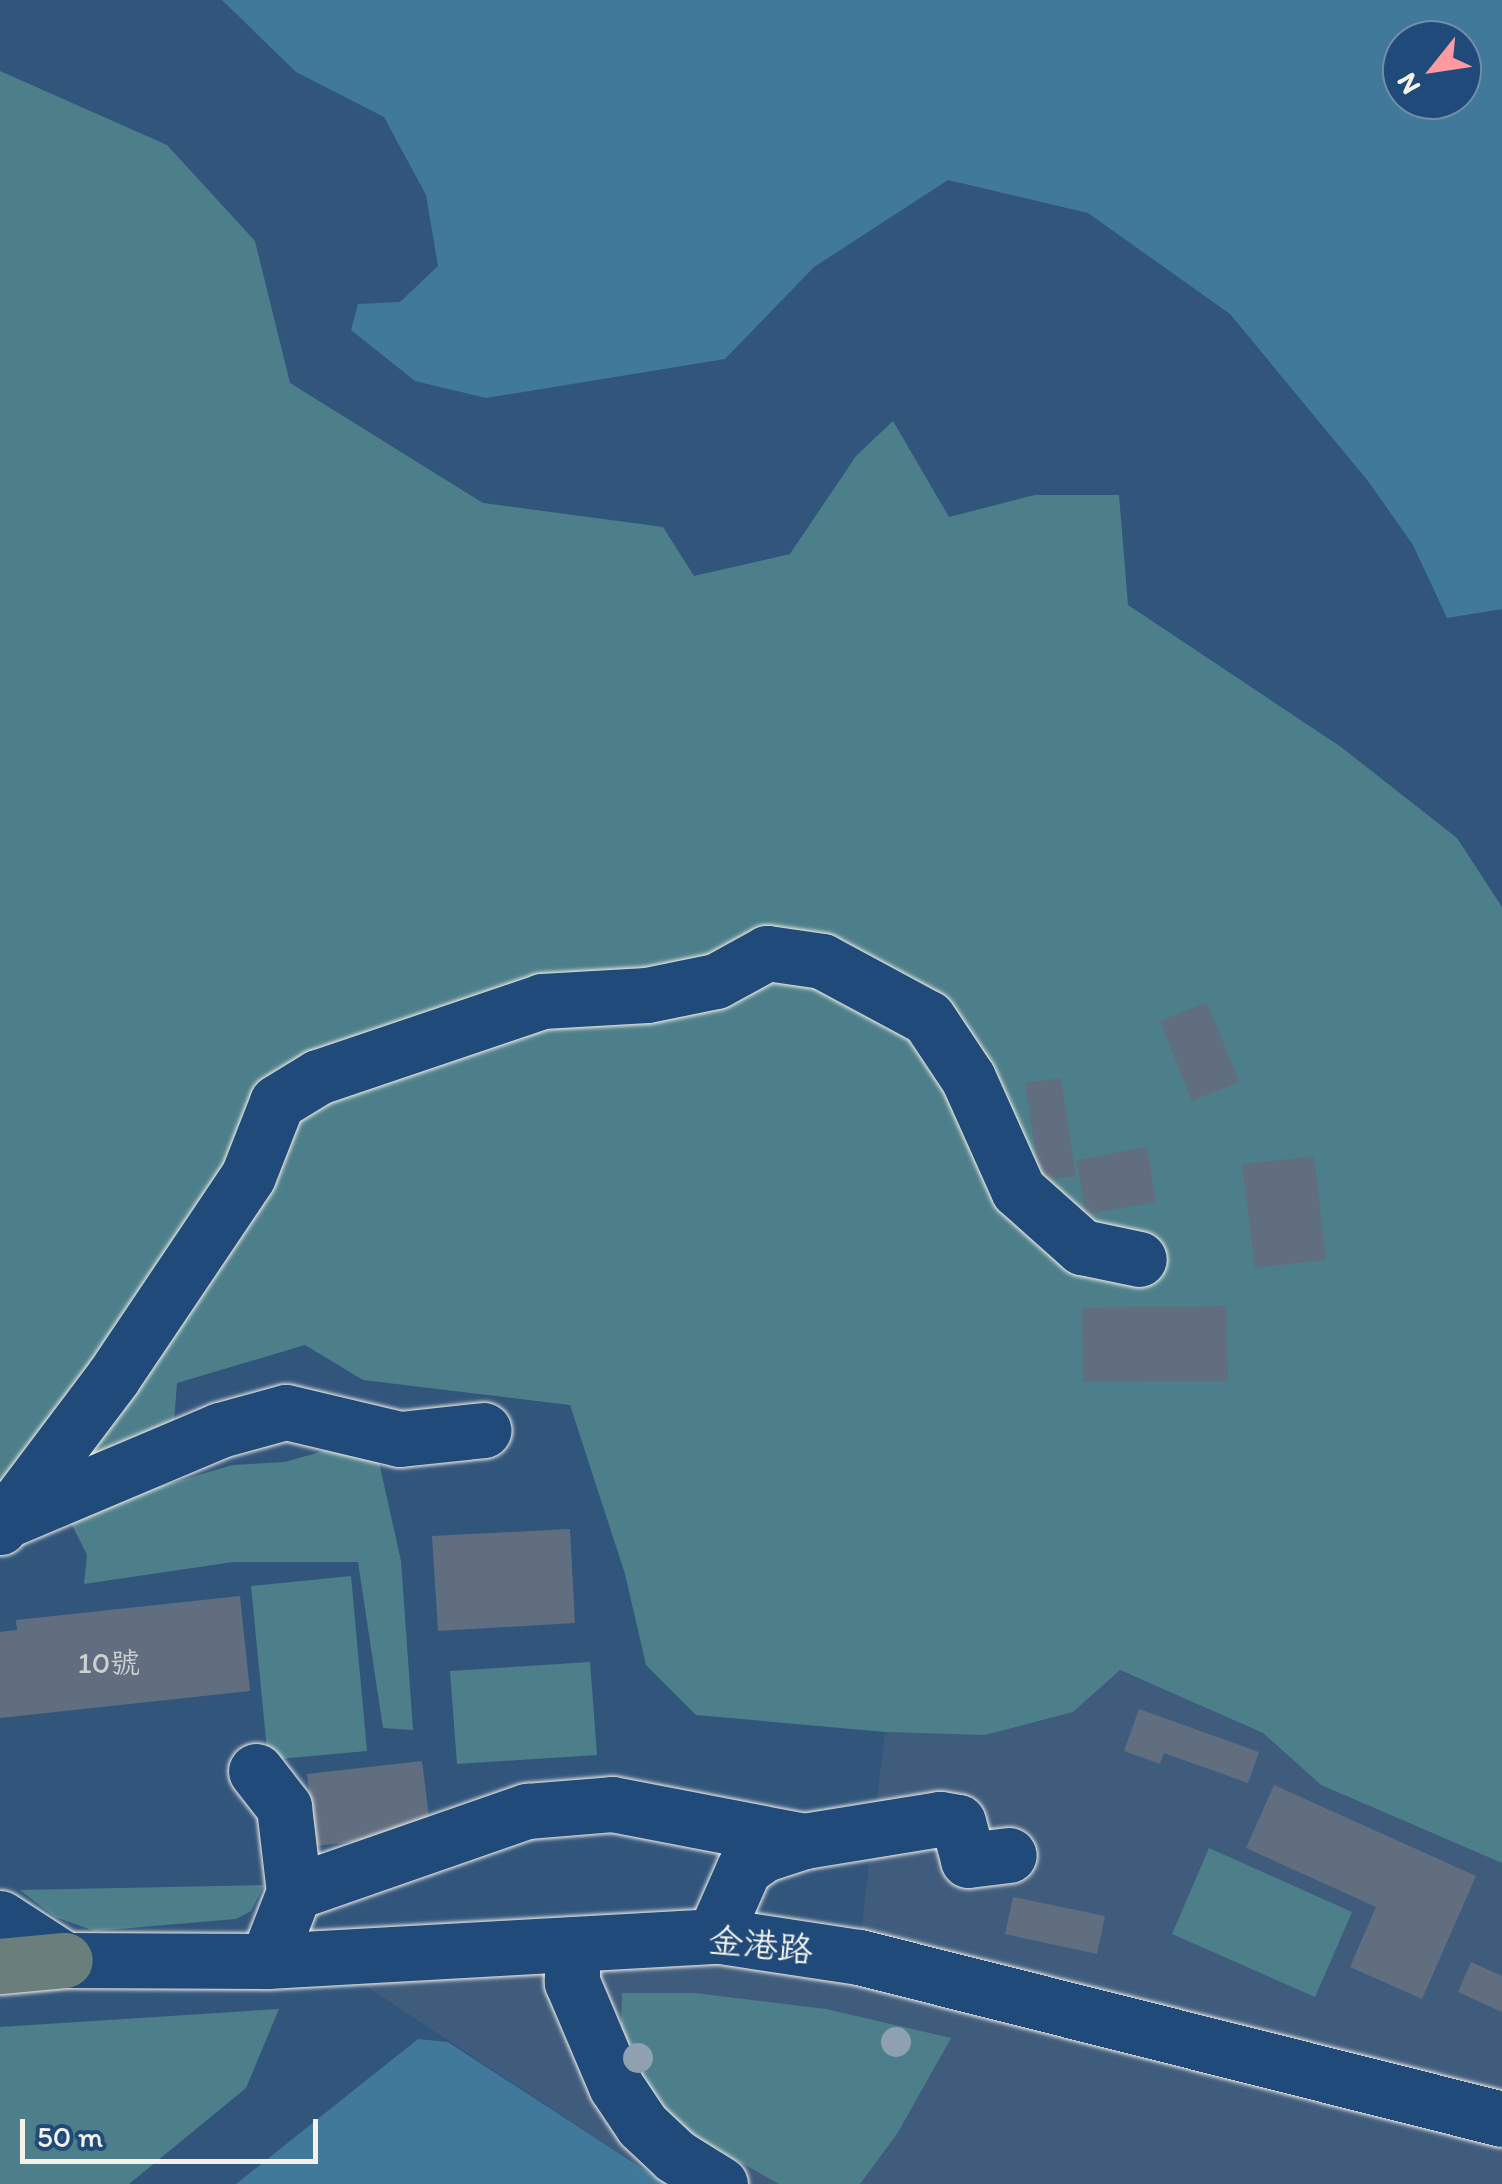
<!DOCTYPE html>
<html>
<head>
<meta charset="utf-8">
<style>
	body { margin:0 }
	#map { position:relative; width:1502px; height:2184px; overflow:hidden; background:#32557c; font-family:Itim,"LXGW WenKai TC",sans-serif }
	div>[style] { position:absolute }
	.built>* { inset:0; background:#405c7d }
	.green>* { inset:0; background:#4d7f8b }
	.water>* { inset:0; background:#40799a }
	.building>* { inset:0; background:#606e80 }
	.roads { filter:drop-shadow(0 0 2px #f4f1e8) drop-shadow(0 0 2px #f4f1e8) }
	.minor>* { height:55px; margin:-27.5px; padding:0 27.5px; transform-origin:27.5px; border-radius:27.5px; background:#1f4a7a }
	.major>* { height:55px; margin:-27.5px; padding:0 27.5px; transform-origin:27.5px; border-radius:27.5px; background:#6a7f7c }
	.trees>* { width:30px; height:30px; margin:-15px; border-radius:50%; background:#8fa1b0 }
	span { translate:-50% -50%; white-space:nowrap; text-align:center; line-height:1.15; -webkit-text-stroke:10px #1f4a7a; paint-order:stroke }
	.number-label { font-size:30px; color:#cfd0ce }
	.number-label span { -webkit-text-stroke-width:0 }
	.street-label { font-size:35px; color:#f4f1e8 }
	.north { position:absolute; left:1382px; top:20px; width:100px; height:100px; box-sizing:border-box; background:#1f4a7a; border:2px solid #748da6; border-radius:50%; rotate:240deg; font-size:28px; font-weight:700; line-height:40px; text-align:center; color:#f4f1e8 }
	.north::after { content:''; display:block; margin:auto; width:35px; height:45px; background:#ff9aa2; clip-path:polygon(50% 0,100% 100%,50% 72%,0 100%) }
	.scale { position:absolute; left:20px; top:2119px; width:298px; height:45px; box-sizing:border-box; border:5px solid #f4f1e8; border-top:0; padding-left:12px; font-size:30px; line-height:35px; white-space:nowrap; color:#f4f1e8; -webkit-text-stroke:8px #1f4a7a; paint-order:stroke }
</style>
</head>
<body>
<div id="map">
	<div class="built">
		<i style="clip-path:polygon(1119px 1670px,1263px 1733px,1321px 1785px,1502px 1863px,1502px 2184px,666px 2184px,363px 1984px,359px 1956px,858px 1957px,885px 1732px,985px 1735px,1073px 1712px)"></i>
	</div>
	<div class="green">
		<i style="clip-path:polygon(0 71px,167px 145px,255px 241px,290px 383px,483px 503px,663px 527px,694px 576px,790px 554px,856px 456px,893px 421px,949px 517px,1035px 495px,1119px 495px,1128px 605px,1341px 747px,1457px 838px,1502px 907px,1502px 1863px,1321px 1785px,1263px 1733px,1120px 1670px,1073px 1712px,985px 1735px,885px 1732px,696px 1715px,646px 1665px,625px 1574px,570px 1405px,363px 1380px,305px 1345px,177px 1383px,174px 1422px,87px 1469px,0 1487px)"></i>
		<i style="clip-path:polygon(327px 1450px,379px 1462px,401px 1561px,413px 1730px,383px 1728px,358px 1562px,233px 1562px,84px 1584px,87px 1555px,67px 1515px,232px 1465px,285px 1462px)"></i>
		<i style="clip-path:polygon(351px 1576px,367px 1751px,268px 1760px,251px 1586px)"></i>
		<i style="clip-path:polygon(590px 1662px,597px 1755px,457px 1764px,450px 1671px)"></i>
		<i style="clip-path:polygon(1209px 1848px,1352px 1912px,1315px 1997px,1172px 1934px)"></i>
		<i style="clip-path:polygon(264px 1885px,251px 1911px,236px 1919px,95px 1931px,55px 1917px,20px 1890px)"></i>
		<i style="clip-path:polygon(622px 1993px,695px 1993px,826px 2009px,951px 2038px,897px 2134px,860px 2184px,779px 2184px,697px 2138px,642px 2093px,620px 2056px)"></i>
		<i style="clip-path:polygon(279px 2009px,246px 2088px,129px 2184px,0 2184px,0 2027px)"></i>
	</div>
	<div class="water">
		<i style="clip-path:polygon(evenodd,222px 0,1502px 0,1502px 609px,1447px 618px,1413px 545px,1368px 481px,1230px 314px,1088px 213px,948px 180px,814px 267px,725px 359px,486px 398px,415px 381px,351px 330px,358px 304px,400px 302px,438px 266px,426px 195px,384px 117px,296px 72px,222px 0,1462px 40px,1462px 100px,1402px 100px,1402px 40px,1462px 40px)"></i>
		<i style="clip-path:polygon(418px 2039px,448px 2042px,666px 2184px,236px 2184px)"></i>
	</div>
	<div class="building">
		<i style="clip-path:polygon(1207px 1002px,1239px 1082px,1192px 1101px,1160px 1021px)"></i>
		<i style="clip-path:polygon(1061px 1078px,1076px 1176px,1040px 1181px,1025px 1083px)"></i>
		<i style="clip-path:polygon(1147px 1147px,1156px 1202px,1086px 1214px,1076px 1160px)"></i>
		<i style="clip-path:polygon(1314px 1156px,1326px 1260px,1255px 1268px,1242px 1164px)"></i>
		<i style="clip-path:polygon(1226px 1306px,1228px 1381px,1083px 1382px,1082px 1308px)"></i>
		<i style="clip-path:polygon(570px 1529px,575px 1623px,438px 1631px,432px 1536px)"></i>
		<i style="clip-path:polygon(240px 1596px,250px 1691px,0 1718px,0 1632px,17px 1630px,16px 1620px)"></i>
		<i style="clip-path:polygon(1139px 1709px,1259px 1752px,1248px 1783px,1164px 1753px,1160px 1764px,1124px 1751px)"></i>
		<i style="clip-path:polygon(422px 1761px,431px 1833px,316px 1846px,307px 1774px)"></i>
		<i style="clip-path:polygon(1274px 1785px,1476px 1876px,1422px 1999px,1350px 1967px,1376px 1907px,1246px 1848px)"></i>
		<i style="clip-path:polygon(1013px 1897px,1105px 1916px,1097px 1954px,1005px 1934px)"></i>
		<i style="clip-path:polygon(1471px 1962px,1502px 1976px,1502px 2012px,1458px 1992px)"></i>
	</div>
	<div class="roads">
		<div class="minor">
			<i style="left:7px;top:1520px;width:231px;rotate:-22.9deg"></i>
			<i style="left:220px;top:1430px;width:68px;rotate:-15.3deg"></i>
			<i style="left:286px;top:1412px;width:117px;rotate:13.3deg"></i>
			<i style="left:400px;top:1439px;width:84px;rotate:-6.1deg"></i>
			<i style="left:0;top:1527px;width:188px;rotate:-53deg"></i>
			<i style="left:113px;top:1377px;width:242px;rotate:-56.1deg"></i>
			<i style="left:248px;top:1176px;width:79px;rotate:-68.6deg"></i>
			<i style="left:277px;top:1102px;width:48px;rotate:-31.4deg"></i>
			<i style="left:318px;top:1077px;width:237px;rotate:-18.7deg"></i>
			<i style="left:542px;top:1001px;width:105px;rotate:-3.3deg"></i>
			<i style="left:647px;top:995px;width:70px;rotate:-11.5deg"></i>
			<i style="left:716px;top:981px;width:58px;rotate:-28.8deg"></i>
			<i style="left:767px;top:953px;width:56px;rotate:8.3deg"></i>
			<i style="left:822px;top:961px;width:120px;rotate:28.3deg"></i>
			<i style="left:928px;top:1018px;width:72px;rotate:56.3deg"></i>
			<i style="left:968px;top:1078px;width:123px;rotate:65.9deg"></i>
			<i style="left:1018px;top:1190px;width:86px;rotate:41.7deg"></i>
			<i style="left:1082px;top:1247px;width:58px;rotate:11.9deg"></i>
			<i style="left:256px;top:1771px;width:46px;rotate:52.1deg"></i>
			<i style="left:284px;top:1807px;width:86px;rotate:83.3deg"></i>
			<i style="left:0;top:1918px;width:77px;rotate:32.9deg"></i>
			<i style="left:65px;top:1960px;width:202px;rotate:0.3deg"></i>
			<i style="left:267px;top:1961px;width:455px;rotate:-3.2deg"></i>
			<i style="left:721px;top:1936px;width:140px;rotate:8.7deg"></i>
			<i style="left:859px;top:1957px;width:663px;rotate:14.14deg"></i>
			<i style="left:714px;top:1936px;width:74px;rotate:-66.2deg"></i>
			<i style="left:744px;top:1868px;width:24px;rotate:-35deg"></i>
			<i style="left:764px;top:1854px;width:42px;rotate:-18deg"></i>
			<i style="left:804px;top:1841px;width:138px;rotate:-9.2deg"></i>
			<i style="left:940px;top:1819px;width:18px;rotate:9deg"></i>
			<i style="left:958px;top:1822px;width:39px;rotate:75deg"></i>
			<i style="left:968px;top:1860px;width:41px;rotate:-7deg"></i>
			<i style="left:573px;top:1944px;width:38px;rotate:92deg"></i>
			<i style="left:572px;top:1982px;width:113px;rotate:67.1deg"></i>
			<i style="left:616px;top:2086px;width:47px;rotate:56.3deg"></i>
			<i style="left:642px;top:2125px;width:45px;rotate:43.2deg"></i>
			<i style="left:675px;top:2156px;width:53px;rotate:31.9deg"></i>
			<i style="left:267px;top:1961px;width:74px;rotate:-68.6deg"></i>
			<i style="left:294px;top:1892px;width:247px;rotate:-19.2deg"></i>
			<i style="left:527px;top:1811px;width:85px;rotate:-4.7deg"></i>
			<i style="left:612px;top:1804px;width:196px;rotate:10.9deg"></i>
		</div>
		<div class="major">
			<i style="left:0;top:1966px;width:65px;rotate:-5.3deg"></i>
		</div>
	</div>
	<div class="trees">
		<i style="left:896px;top:2042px"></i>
		<i style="left:638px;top:2058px"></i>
	</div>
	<div class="number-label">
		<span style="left:109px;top:1663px">10號</span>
	</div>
	<div class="street-label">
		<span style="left:761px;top:1945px;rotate:6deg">金港路</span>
	</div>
	<div class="north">N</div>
	<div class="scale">50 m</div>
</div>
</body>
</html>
